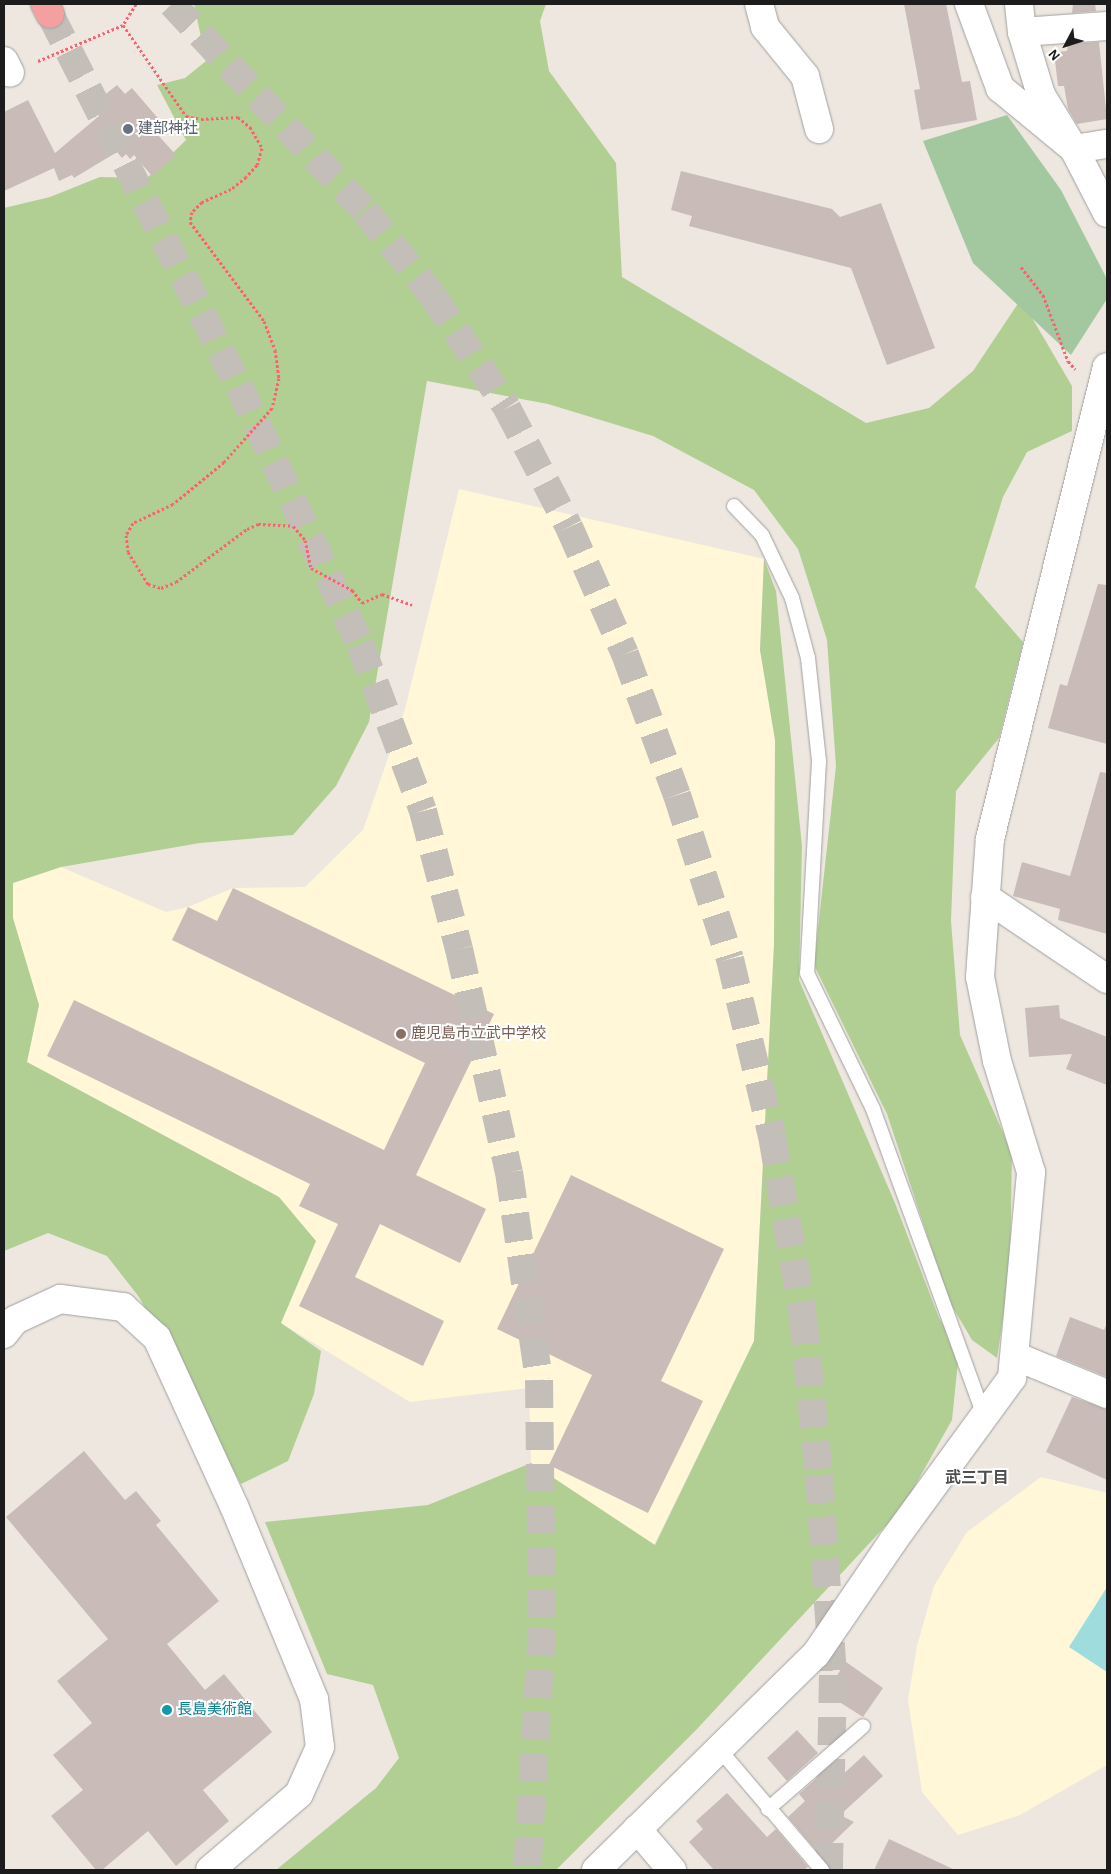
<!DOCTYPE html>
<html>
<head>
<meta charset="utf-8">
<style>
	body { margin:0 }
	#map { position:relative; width:1111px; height:1874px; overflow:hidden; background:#eee7e0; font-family:"Alegreya Sans","Noto Sans JP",sans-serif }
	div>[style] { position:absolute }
	.education>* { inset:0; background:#fff7d8 }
	.forest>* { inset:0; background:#b1cf93 }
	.cemetery>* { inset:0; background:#a3c8a0 }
	.water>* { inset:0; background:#9edcde }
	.building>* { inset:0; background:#c9bbb7 }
	.trunk-tunnel>* { height:28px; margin-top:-14px; transform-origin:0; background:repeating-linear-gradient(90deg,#c4beb9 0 28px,transparent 0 42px) }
	.motorway-tunnel>* { height:28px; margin-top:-14px; transform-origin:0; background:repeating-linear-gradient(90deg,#c4beb9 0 28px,transparent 0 42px) }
	.path>* { height:3px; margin-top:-1.5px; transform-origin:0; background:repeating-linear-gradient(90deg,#ff6070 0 2.5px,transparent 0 5px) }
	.roads { filter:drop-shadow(0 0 1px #a0a0a0) drop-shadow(0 0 1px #a0a0a0) }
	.service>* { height:14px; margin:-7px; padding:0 7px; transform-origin:7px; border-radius:7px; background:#fff }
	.minor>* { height:28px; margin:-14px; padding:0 14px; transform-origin:14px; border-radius:14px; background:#fff }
	.trunk>* { height:28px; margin:-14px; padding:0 14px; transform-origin:14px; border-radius:14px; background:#f49fa0 }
	.dots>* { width:14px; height:14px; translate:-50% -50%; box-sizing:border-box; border:2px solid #fff; border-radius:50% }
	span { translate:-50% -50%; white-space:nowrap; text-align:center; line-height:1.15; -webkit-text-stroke:4px #fff; paint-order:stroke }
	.worship-label { font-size:15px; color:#5b616d }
	.left { translate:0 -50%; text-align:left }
	.education-label { font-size:15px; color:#785e54 }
	.culture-label { font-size:15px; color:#0d838f }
	.neighbourhood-label { font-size:16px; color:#4f4f4f; font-weight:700 }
	.frame { position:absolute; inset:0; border:5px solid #1c1c1c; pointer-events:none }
	.north { position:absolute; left:1041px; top:20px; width:50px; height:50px; -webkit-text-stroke:4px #fff; paint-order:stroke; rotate:230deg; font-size:14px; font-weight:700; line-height:20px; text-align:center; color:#1c1c1c }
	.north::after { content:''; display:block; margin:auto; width:18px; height:22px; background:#1c1c1c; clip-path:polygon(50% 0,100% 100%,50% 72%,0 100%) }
</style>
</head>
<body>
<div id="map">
	<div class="education">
		<i style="clip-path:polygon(459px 489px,764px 559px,760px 650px,775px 740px,774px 944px,754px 1341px,654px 1545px,531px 1463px,529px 1388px,410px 1402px,281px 1323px,279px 1197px,27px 1062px,39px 1005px,13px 918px,13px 883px,61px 867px,166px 912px,188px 907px,233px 888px,305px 887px,363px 830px,405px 709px)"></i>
		<i style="clip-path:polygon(1041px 1477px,1107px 1493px,1107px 1765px,1020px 1815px,958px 1835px,922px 1792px,908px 1700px,917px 1646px,934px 1586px,967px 1532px)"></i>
	</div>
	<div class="forest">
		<i style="clip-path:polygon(194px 4px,546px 4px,540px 21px,549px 71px,616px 163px,622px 277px,866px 423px,929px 408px,973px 371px,1021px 299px,1072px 386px,1072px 431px,1027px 452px,1003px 497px,975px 587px,1023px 642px,999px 738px,956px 791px,951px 921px,960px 1035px,1012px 1153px,1010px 1272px,997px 1358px,972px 1340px,949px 1301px,887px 1114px,814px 965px,836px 766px,827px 640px,798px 549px,754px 490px,653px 436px,548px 404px,427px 381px,369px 722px,336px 786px,293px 835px,200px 843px,61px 867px,13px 883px,13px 918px,39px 1005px,27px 1062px,279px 1197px,316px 1241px,281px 1323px,321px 1351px,314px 1394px,288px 1461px,241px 1484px,139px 1297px,107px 1256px,48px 1233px,4px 1251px,4px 208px,50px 197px,100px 177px,147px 178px,186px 140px,157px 85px,185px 78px,206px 61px)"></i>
		<i style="clip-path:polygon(764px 559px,776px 591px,802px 846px,799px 980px,895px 1203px,939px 1318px,959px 1352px,952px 1420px,903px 1507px,697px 1729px,556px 1870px,276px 1870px,376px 1788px,399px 1758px,373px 1685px,327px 1674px,265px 1522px,428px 1505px,531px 1463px,655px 1545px,754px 1341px,774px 944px,775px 740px,760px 650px)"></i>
	</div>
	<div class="cemetery">
		<i style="clip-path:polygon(1007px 115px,1061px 190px,1107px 279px,1107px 299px,1071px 355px,973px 263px,923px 141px)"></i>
	</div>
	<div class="water">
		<i style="clip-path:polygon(1107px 1587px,1107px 1672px,1069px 1647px)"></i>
	</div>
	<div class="building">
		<i style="clip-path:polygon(904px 4px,946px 4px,962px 82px,970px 81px,977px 120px,921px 130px,914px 90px,920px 89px)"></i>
		<i style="clip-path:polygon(1073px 4px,1095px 4px,1096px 11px,1072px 13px)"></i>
		<i style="clip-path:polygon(1099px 42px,1107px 119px,1077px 124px,1068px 109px,1064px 86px,1058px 86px,1054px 52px,1067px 51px,1068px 44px)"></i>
		<i style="clip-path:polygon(117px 85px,125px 94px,132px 88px,162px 123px,158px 127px,162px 132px,158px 135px,176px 155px,152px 176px,134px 155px,130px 159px,126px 154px,122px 158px,117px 152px,74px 178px,72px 175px,59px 181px,54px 168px,4px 191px,4px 112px,28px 100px,55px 153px,99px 116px,91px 106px)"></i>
		<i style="clip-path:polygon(681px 171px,832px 209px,840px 217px,881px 203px,935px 348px,887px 365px,851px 268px,689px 226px,692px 216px,671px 210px)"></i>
		<i style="clip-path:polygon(1098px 584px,1107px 585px,1107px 744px,1048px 728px,1060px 684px,1067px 686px)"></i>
		<i style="clip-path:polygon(1100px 772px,1107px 773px,1107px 934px,1058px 920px,1060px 909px,1013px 896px,1022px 862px,1070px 876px)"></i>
		<i style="clip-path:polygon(233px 888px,494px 1014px,416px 1175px,486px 1209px,460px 1263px,380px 1224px,355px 1277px,444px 1321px,423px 1366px,299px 1306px,338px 1224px,299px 1206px,310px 1184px,47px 1056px,74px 1000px,384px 1150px,425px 1063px,172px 940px,188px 907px,217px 921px)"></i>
		<i style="clip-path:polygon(1059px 1005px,1060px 1018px,1107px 1037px,1107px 1085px,1066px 1069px,1072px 1054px,1029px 1057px,1025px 1008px)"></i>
		<i style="clip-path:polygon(571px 1175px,724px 1249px,661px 1381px,703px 1401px,648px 1513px,549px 1465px,592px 1375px,497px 1329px)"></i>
		<i style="clip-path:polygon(1070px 1317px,1104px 1330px,1107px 1323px,1107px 1377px,1056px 1356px)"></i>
		<i style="clip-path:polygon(1072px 1397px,1107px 1409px,1107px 1480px,1046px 1452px)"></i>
		<i style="clip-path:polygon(84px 1451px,125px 1500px,136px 1491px,161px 1521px,156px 1525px,219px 1601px,167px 1644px,205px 1690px,224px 1674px,272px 1732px,203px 1790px,229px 1821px,176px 1866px,148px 1831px,102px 1870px,96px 1870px,51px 1816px,83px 1790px,53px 1755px,92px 1723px,57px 1681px,108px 1639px,6px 1517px)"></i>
		<i style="clip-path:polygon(846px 1662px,883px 1688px,863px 1717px,825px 1693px)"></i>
		<i style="clip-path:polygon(797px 1730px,818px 1753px,787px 1781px,767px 1758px)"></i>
		<i style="clip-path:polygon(864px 1755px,883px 1776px,840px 1815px,854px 1822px,820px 1855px,788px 1817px,805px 1801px,799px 1794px,830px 1766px,840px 1777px)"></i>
		<i style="clip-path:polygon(727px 1793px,767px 1837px,776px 1829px,808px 1867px,804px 1870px,714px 1870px,689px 1842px,703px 1829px,696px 1821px)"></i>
		<i style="clip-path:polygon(889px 1839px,955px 1870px,874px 1870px)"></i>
	</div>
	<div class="trunk-tunnel">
		<i style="left:50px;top:14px;width:417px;rotate:63.1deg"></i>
		<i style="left:239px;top:386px;width:285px;rotate:64.9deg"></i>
		<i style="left:360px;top:644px;width:178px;rotate:69.3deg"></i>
		<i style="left:423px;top:811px;width:143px;rotate:75.4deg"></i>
		<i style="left:459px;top:949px;width:229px;rotate:77.4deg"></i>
		<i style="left:509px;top:1172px;width:210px;rotate:81.8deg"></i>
		<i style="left:539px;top:1380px;width:248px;rotate:89.3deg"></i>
		<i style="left:542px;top:1628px;width:242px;rotate:93.5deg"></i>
	</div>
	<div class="motorway-tunnel">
		<i style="left:172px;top:4px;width:283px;rotate:47deg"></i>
		<i style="left:365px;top:211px;width:109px;rotate:51.3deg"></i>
		<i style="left:433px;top:296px;width:134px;rotate:56.5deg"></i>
		<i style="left:507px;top:408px;width:134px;rotate:62.5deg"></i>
		<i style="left:569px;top:527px;width:139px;rotate:66.2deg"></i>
		<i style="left:625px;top:654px;width:150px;rotate:69.8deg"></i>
		<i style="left:677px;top:795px;width:172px;rotate:72.1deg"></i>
		<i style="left:730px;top:959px;width:182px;rotate:76.7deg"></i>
		<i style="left:772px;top:1136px;width:183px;rotate:80.2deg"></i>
		<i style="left:803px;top:1316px;width:160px;rotate:84.3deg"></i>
		<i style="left:819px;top:1475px;width:200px;rotate:86deg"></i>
		<i style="left:833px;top:1675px;width:195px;rotate:91.2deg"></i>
	</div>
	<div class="path">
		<i style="left:136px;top:4px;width:25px;rotate:122deg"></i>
		<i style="left:123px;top:25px;width:111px;rotate:55.3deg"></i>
		<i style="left:186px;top:116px;width:15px;rotate:11deg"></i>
		<i style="left:201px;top:119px;width:37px;rotate:-3deg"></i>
		<i style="left:238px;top:117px;width:16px;rotate:40deg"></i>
		<i style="left:250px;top:127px;width:24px;rotate:60deg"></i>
		<i style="left:262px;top:148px;width:18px;rotate:106deg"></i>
		<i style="left:257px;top:165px;width:16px;rotate:133deg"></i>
		<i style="left:246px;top:177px;width:19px;rotate:141deg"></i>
		<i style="left:231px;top:189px;width:32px;rotate:156deg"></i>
		<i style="left:202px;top:202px;width:14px;rotate:135deg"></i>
		<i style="left:192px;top:212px;width:10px;rotate:101deg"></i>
		<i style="left:190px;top:222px;width:124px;rotate:53.2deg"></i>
		<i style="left:264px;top:321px;width:31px;rotate:69deg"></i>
		<i style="left:275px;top:350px;width:28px;rotate:82deg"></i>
		<i style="left:279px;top:378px;width:31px;rotate:103deg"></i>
		<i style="left:272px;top:408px;width:72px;rotate:131.6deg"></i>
		<i style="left:224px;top:462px;width:66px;rotate:140.5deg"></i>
		<i style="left:173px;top:504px;width:44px;rotate:154.6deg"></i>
		<i style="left:133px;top:523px;width:14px;rotate:120deg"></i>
		<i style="left:126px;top:535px;width:17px;rotate:83deg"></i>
		<i style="left:128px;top:552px;width:38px;rotate:58deg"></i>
		<i style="left:148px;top:584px;width:14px;rotate:17deg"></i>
		<i style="left:161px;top:588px;width:16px;rotate:-22deg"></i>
		<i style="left:176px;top:582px;width:89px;rotate:-36.7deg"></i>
		<i style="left:247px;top:529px;width:12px;rotate:-24deg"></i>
		<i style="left:258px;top:524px;width:35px;rotate:3deg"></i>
		<i style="left:293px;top:526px;width:18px;rotate:49deg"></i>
		<i style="left:305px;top:540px;width:29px;rotate:78deg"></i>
		<i style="left:311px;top:568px;width:47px;rotate:28.2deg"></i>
		<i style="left:352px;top:590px;width:16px;rotate:52deg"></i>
		<i style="left:362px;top:603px;width:22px;rotate:-24deg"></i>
		<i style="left:382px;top:594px;width:32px;rotate:20deg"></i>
		<i style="left:38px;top:61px;width:92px;rotate:-23deg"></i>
		<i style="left:1021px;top:267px;width:36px;rotate:52deg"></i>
		<i style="left:1043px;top:295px;width:71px;rotate:69.3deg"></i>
		<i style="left:1068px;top:361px;width:11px;rotate:49deg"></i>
	</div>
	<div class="roads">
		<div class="service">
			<i style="left:734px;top:506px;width:40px;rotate:46deg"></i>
			<i style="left:762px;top:535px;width:70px;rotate:64.5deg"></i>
			<i style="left:792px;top:598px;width:62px;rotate:75.1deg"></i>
			<i style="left:808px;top:658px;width:104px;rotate:83.9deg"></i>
			<i style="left:819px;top:761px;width:212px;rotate:93.2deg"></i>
			<i style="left:807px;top:973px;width:151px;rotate:64.1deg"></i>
			<i style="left:873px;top:1109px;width:326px;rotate:70.1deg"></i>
			<i style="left:719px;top:1749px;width:159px;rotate:49.6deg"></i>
			<i style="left:768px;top:1809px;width:126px;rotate:-41.1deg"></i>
		</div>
		<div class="minor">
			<i style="left:759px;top:4px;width:24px;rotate:75deg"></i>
			<i style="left:765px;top:27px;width:63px;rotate:50.8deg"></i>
			<i style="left:805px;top:76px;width:55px;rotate:75.2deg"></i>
			<i style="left:969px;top:4px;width:90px;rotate:69.7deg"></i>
			<i style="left:1000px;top:88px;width:96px;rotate:39.5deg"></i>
			<i style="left:1074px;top:149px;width:33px;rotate:-9deg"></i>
			<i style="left:1019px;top:4px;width:28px;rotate:84deg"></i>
			<i style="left:1022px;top:32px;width:66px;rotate:73.2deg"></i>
			<i style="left:1041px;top:95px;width:63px;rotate:58.6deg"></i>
			<i style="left:1074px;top:149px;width:72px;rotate:62.7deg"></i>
			<i style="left:1022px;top:32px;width:85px;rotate:-4deg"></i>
			<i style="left:4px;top:61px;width:13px;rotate:63deg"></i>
			<i style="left:985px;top:897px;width:147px;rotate:33.9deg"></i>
			<i style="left:4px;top:1334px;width:18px;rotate:-52deg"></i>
			<i style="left:15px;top:1320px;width:50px;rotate:-25deg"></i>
			<i style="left:60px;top:1299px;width:64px;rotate:7.2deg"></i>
			<i style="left:123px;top:1307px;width:46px;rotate:42.4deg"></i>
			<i style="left:157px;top:1338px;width:185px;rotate:65.4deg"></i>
			<i style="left:234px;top:1506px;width:209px;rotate:67.5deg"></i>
			<i style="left:314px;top:1699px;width:48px;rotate:82.9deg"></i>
			<i style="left:320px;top:1747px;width:51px;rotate:114.1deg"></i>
			<i style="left:299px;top:1794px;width:117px;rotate:139.5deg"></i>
			<i style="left:1015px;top:1356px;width:100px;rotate:22.4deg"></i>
			<i style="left:637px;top:1829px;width:54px;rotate:49.5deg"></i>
			<i style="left:596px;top:1870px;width:308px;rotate:-44.5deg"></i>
			<i style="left:816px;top:1654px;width:137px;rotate:-55.7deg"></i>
			<i style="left:893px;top:1541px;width:202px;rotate:-53.9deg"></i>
			<i style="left:1012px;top:1378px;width:207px;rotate:-84.7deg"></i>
			<i style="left:1031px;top:1172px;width:116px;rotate:-107deg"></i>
			<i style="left:997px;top:1061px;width:86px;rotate:-101.4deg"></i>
			<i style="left:980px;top:977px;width:138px;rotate:-85.9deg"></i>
			<i style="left:990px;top:839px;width:486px;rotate:-76.1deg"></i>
		</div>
		<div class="trunk">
			<i style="left:45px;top:4px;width:11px;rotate:63deg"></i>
		</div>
	</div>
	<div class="dots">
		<i style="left:128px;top:129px;background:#6b7280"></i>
		<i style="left:401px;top:1034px;background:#8d6e63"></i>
		<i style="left:167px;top:1710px;background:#0f9aa8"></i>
	</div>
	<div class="worship-label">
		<span class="left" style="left:138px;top:129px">建部神社</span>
	</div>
	<div class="education-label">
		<span class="left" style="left:411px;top:1034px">鹿児島市立武中学校</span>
	</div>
	<div class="culture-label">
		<span class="left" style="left:177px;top:1710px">長島美術館</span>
	</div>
	<div class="neighbourhood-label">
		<span style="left:977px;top:1478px">武三丁目</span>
	</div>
	<div class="frame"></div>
	<div class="north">N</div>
</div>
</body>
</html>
